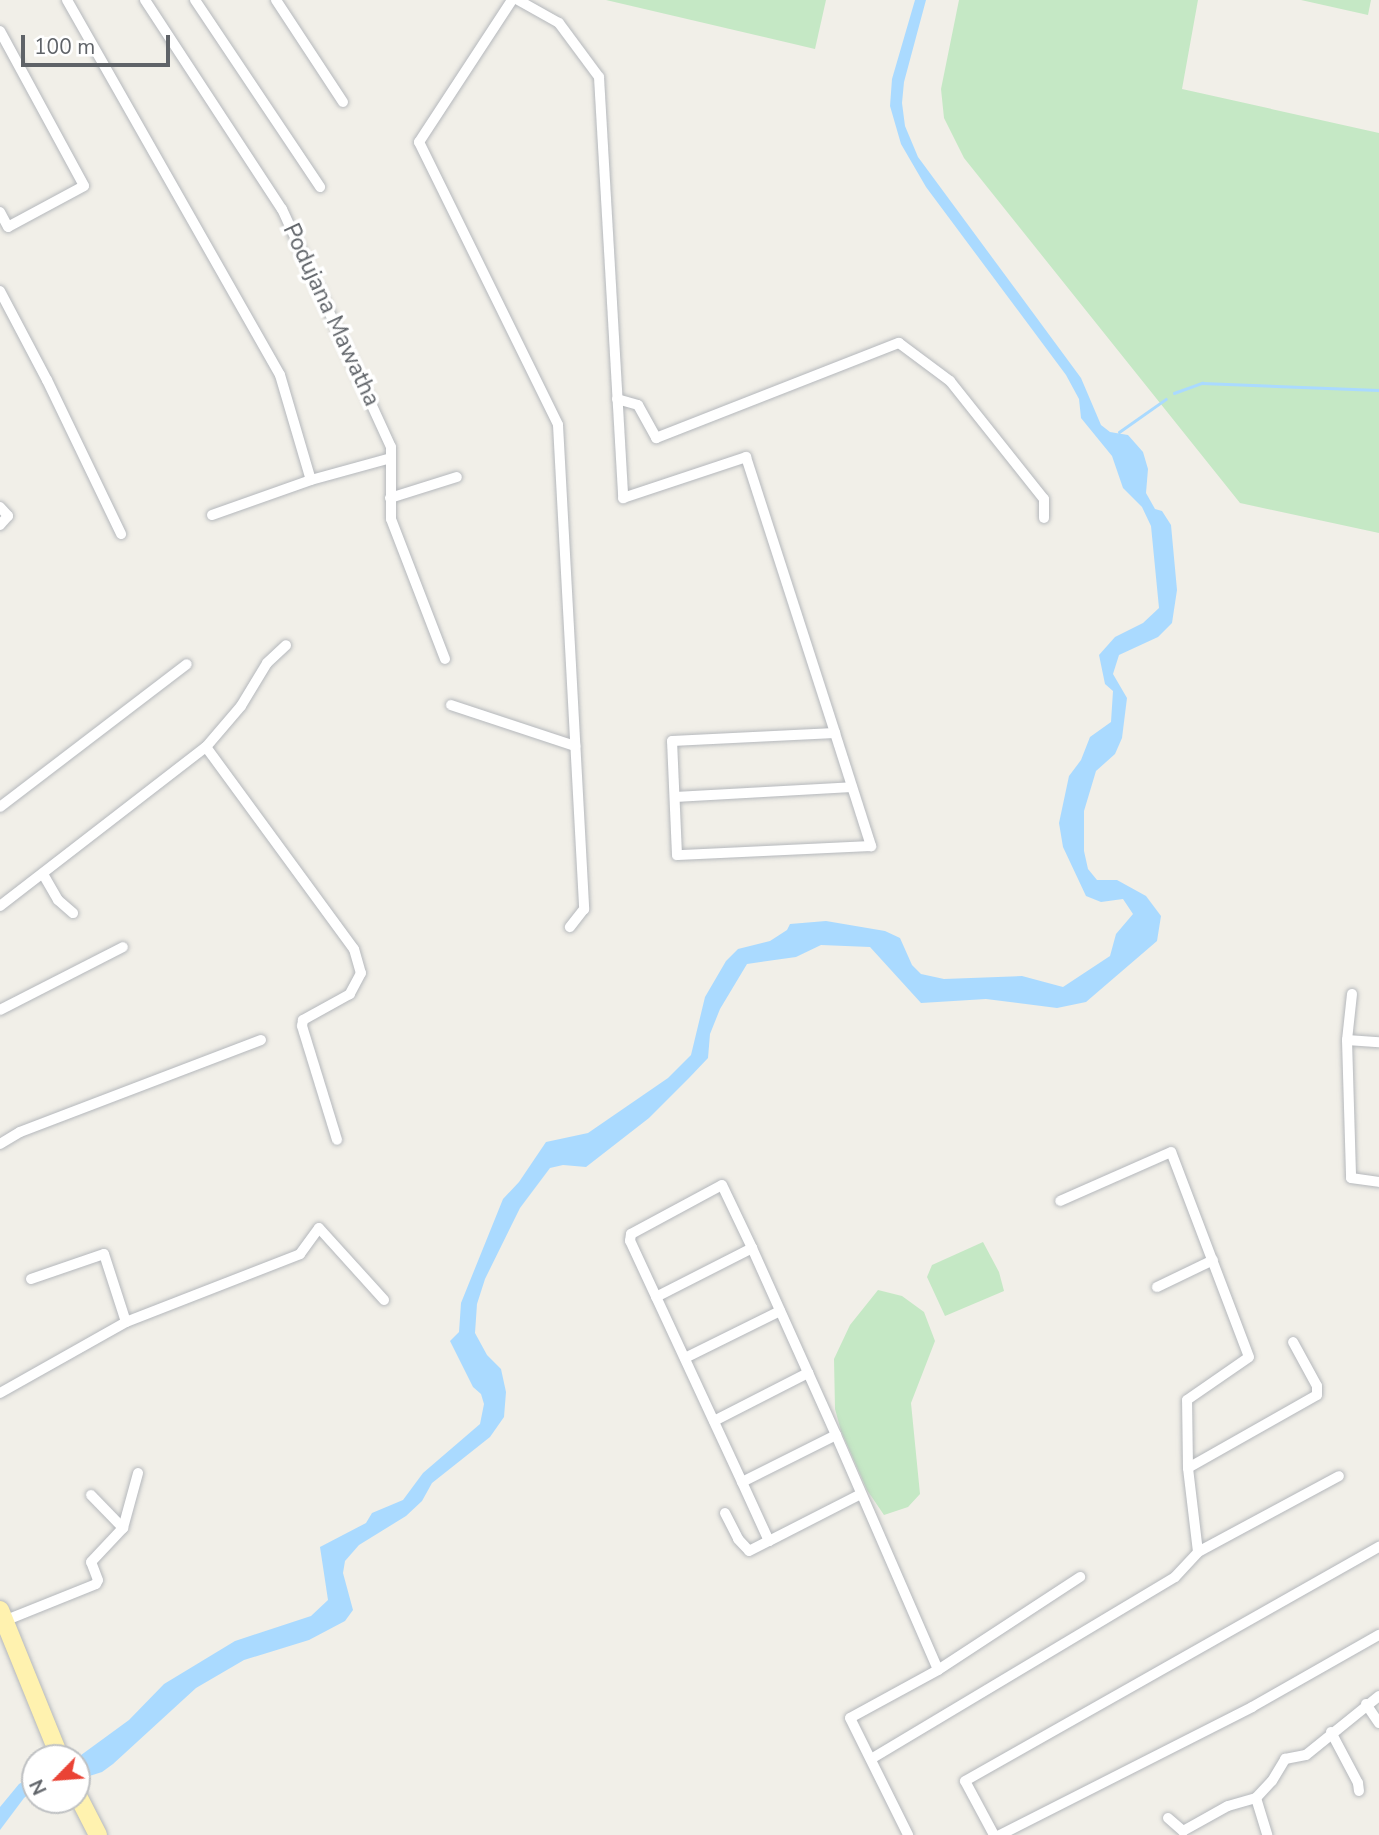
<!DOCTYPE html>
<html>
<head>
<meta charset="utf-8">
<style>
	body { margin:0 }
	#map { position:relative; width:1379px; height:1835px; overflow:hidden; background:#f1efe8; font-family:"Nunito Sans",sans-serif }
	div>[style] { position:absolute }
	.green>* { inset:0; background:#c5e8c5 }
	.water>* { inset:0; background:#aadaff }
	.stream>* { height:2.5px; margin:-1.25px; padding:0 1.25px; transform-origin:1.25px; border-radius:1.25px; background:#aadaff }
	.roads { filter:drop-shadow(0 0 2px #b5b8bc) drop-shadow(0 0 2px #b5b8bc) }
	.street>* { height:10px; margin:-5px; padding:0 5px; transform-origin:5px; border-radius:5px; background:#fff }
	.primary>* { height:18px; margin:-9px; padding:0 9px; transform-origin:9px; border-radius:9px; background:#fff2af }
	span { translate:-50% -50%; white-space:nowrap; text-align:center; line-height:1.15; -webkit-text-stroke:7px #fff; paint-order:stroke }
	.street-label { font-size:23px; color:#5f6368 }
	.north { position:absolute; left:21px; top:1744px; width:70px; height:70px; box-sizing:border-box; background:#fff; border:2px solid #bfc1c3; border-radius:50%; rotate:245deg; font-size:19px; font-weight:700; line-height:28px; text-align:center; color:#5f6368 }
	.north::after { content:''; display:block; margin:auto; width:24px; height:32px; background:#ea4335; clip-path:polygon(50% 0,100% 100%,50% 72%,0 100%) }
	.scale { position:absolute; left:21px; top:35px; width:149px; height:32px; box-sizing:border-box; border:4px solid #5f6368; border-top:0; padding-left:9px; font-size:21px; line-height:24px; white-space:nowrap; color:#5f6368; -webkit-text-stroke:5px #fff; paint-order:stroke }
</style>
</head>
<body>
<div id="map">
	<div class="green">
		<i style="clip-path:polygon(606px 0,826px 0,815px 49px)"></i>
		<i style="clip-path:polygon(959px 0,1198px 0,1182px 89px,1379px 133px,1379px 533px,1240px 503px,964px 158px,944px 118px,941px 89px)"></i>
		<i style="clip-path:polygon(1301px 0,1371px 0,1368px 15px)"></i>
		<i style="clip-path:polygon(983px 1242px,999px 1272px,1004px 1291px,945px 1316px,927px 1277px,932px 1265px)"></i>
		<i style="clip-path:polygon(878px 1290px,902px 1296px,924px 1312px,935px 1341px,911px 1403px,920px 1494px,908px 1507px,884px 1515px,867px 1490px,841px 1431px,835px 1409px,834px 1359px,850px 1325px)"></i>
	</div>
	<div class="water">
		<i style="clip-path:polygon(915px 0,926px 0,904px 82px,902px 103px,905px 126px,918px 157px,1081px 378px,1101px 425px,1110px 432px,1128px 435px,1143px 452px,1148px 469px,1146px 493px,1155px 509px,1162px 511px,1171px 525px,1177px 590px,1172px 623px,1158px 637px,1119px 655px,1113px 674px,1127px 698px,1122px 738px,1115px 754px,1096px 771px,1084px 811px,1084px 851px,1088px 869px,1097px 880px,1117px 880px,1146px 896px,1161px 916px,1157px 941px,1086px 1002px,1057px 1008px,986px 999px,921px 1003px,870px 947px,821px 945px,796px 957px,747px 964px,720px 1009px,710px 1034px,708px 1058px,689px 1078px,649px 1118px,586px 1167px,563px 1165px,550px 1168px,520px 1208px,485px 1279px,477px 1304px,475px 1333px,487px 1355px,501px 1369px,506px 1392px,504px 1417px,490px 1437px,432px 1483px,422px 1501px,406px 1516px,359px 1545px,345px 1561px,343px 1573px,353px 1610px,345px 1621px,309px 1640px,244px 1660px,196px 1688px,113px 1764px,102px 1772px,77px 1780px,77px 1758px,129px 1720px,164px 1684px,235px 1641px,311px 1616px,328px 1600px,320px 1547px,366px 1523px,372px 1513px,403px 1500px,423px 1473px,480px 1424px,484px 1404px,481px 1394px,473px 1387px,450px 1341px,459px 1332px,461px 1303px,503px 1199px,519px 1182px,546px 1142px,588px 1133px,668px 1078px,691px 1055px,705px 997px,726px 961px,738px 949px,770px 941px,787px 930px,790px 924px,826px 921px,885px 931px,900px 938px,912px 965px,921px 974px,944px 979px,1022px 976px,1063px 987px,1110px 956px,1116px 934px,1133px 914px,1123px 899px,1101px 902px,1086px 896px,1063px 847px,1059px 823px,1069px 776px,1081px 760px,1090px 737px,1111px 722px,1113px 691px,1105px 684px,1099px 655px,1115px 637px,1143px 623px,1159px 608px,1151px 526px,1142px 507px,1123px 488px,1112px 456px,1081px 418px,1079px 399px,1066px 375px,926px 187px,901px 144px,890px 106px,892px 79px)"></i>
		<i style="clip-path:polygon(35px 1775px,35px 1789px,24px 1798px,0 1830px,0 1807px,19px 1784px)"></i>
	</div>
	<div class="stream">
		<i style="left:1174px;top:393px;width:30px;rotate:-20deg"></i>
		<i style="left:1202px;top:383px;width:177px;rotate:2.3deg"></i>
		<i style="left:1119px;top:432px;width:57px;rotate:-35.1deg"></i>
	</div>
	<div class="roads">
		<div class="street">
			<i style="left:67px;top:0;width:431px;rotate:60.4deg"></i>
			<i style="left:280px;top:375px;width:109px;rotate:73.6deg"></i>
			<i style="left:145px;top:0;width:250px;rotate:56.8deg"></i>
			<i style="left:282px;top:209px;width:262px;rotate:65.4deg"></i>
			<i style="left:391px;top:447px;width:72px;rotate:90deg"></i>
			<i style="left:391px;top:519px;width:150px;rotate:68.9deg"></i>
			<i style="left:195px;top:0;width:225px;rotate:56.2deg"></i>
			<i style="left:276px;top:0;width:122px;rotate:56.7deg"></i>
			<i style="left:512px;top:0;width:170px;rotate:123.2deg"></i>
			<i style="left:419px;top:142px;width:315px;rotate:63.8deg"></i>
			<i style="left:558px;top:425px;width:485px;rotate:86.9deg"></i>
			<i style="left:584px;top:909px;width:23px;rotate:128deg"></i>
			<i style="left:518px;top:0;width:47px;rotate:29.3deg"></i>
			<i style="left:559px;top:23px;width:67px;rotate:53.5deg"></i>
			<i style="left:599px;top:77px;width:422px;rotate:86.7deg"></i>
			<i style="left:623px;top:498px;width:130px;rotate:-18.4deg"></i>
			<i style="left:746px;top:457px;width:290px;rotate:72.1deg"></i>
			<i style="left:835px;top:733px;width:119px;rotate:72.3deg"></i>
			<i style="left:871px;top:846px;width:194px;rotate:177.3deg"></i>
			<i style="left:677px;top:855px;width:114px;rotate:-92.5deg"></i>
			<i style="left:672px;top:741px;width:163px;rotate:-2.8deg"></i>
			<i style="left:0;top:31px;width:176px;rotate:61.5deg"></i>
			<i style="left:84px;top:186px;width:86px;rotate:151.7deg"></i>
			<i style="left:8px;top:227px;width:17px;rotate:-118deg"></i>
			<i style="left:0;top:291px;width:101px;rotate:62.2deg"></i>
			<i style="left:47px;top:380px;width:171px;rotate:64.3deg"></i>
			<i style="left:617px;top:399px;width:22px;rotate:16deg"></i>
			<i style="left:638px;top:405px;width:38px;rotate:61deg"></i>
			<i style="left:656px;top:438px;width:261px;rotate:-21.4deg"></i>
			<i style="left:899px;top:343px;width:64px;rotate:36.7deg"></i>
			<i style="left:950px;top:381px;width:151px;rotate:51.5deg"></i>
			<i style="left:1044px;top:499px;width:19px;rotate:90deg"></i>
			<i style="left:390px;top:498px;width:70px;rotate:-17.4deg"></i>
			<i style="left:0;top:507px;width:12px;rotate:48deg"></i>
			<i style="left:8px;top:516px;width:12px;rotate:132deg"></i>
			<i style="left:212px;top:515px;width:105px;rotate:-19.5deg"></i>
			<i style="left:311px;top:480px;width:83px;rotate:-15.4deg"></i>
			<i style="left:451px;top:705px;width:131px;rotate:18.3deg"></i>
			<i style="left:206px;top:747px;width:250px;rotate:53.8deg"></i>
			<i style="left:354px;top:949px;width:25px;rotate:74deg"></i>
			<i style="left:361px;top:973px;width:24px;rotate:118deg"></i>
			<i style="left:350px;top:994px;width:54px;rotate:151deg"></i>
			<i style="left:303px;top:1020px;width:6px;rotate:99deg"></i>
			<i style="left:302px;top:1026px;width:119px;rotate:72.9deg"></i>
			<i style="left:675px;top:797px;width:177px;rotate:-3.2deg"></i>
			<i style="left:0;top:807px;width:235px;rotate:-37.4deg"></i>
			<i style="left:43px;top:874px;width:30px;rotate:60deg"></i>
			<i style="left:58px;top:900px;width:20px;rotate:41deg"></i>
			<i style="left:0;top:906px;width:260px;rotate:-37.7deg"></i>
			<i style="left:206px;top:747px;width:54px;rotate:-49.5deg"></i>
			<i style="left:241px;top:706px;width:50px;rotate:-58.8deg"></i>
			<i style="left:267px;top:663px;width:26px;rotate:-43deg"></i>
			<i style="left:1352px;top:994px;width:46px;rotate:96.2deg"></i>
			<i style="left:1347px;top:1040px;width:138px;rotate:88.3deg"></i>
			<i style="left:1351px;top:1178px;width:28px;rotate:8deg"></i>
			<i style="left:0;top:1010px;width:138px;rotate:-27.1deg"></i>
			<i style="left:1347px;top:1040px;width:32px;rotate:4deg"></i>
			<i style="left:0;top:1144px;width:23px;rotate:-31deg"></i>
			<i style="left:20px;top:1132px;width:258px;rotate:-20.9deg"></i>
			<i style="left:31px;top:1279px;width:77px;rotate:-18.9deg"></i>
			<i style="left:104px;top:1254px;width:71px;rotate:72.1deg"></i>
			<i style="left:1157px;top:1287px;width:62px;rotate:-25.7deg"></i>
			<i style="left:656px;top:1297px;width:108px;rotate:-27deg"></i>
			<i style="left:685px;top:1358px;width:106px;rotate:-26.3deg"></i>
			<i style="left:0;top:1393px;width:145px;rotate:-29.4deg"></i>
			<i style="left:126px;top:1322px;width:187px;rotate:-21.3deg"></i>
			<i style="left:300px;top:1254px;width:32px;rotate:-54deg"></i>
			<i style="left:319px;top:1228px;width:97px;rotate:47.9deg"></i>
			<i style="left:714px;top:1421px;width:106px;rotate:-27.1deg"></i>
			<i style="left:836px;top:1435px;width:105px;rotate:153.4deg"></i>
			<i style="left:742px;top:1482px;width:266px;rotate:-114.9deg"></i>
			<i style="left:630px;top:1241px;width:7px;rotate:-82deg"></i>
			<i style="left:631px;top:1234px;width:103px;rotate:-28.3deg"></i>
			<i style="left:722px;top:1185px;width:70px;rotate:64.5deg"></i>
			<i style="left:752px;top:1248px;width:205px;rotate:65.8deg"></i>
			<i style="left:836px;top:1435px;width:256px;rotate:66.5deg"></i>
			<i style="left:938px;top:1670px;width:100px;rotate:151.4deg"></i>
			<i style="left:850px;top:1718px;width:131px;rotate:63.6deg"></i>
			<i style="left:1188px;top:1468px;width:148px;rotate:-29.5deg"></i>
			<i style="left:1317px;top:1395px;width:9px;rotate:-90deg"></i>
			<i style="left:1317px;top:1386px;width:50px;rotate:-118.6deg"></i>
			<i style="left:742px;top:1482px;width:65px;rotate:65.4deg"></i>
			<i style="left:769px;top:1541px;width:103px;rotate:-27.1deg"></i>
			<i style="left:91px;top:1495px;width:46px;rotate:45.9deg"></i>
			<i style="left:725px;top:1513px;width:29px;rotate:63deg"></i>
			<i style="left:738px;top:1539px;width:16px;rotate:47deg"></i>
			<i style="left:749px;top:1551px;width:22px;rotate:-27deg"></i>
			<i style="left:1198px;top:1552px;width:160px;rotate:-28.3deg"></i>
			<i style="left:4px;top:1621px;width:99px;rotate:-21.9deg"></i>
			<i style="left:96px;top:1584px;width:4px;rotate:-63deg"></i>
			<i style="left:98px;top:1580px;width:19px;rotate:-111deg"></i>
			<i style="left:91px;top:1562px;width:47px;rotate:-46.7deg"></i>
			<i style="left:123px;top:1528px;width:57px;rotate:-74.7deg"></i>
			<i style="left:938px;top:1670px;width:170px;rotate:-33.2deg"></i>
			<i style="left:1366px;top:1704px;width:23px;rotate:56deg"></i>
			<i style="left:1331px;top:1732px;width:58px;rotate:62.1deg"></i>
			<i style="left:1358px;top:1783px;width:8px;rotate:83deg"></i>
			<i style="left:871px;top:1759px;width:354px;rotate:-30.9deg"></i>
			<i style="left:1175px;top:1577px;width:34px;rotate:-47deg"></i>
			<i style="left:1198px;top:1552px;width:85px;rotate:-96.8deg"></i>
			<i style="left:1188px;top:1468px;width:68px;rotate:-90.8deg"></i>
			<i style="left:1187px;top:1400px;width:75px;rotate:-34.7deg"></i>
			<i style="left:1249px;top:1357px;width:219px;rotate:-110.8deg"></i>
			<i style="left:1171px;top:1152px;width:121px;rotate:156.2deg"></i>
			<i style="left:1256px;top:1798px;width:23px;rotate:-47deg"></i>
			<i style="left:1272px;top:1781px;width:26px;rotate:-59deg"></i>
			<i style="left:1285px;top:1759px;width:21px;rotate:-11deg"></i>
			<i style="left:1306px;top:1755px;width:94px;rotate:-38.9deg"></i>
			<i style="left:1168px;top:1818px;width:20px;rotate:41deg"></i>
			<i style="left:1183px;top:1831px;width:51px;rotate:-29.1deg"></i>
			<i style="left:1228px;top:1806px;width:29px;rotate:-16deg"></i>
			<i style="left:1256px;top:1798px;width:39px;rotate:73deg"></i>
			<i style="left:994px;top:1835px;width:61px;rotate:-118.2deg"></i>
			<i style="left:965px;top:1781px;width:476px;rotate:-29.5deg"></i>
			<i style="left:1000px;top:1835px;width:283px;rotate:-26.9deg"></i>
			<i style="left:1252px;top:1707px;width:146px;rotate:-29.6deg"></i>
		</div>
		<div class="primary">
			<i style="left:0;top:1610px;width:160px;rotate:67.9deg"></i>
			<i style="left:77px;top:1794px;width:46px;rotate:62.9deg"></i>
		</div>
	</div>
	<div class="street-label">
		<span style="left:331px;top:315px;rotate:65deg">Podujana Mawatha</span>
	</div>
	<div class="north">N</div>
	<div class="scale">100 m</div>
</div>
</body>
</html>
